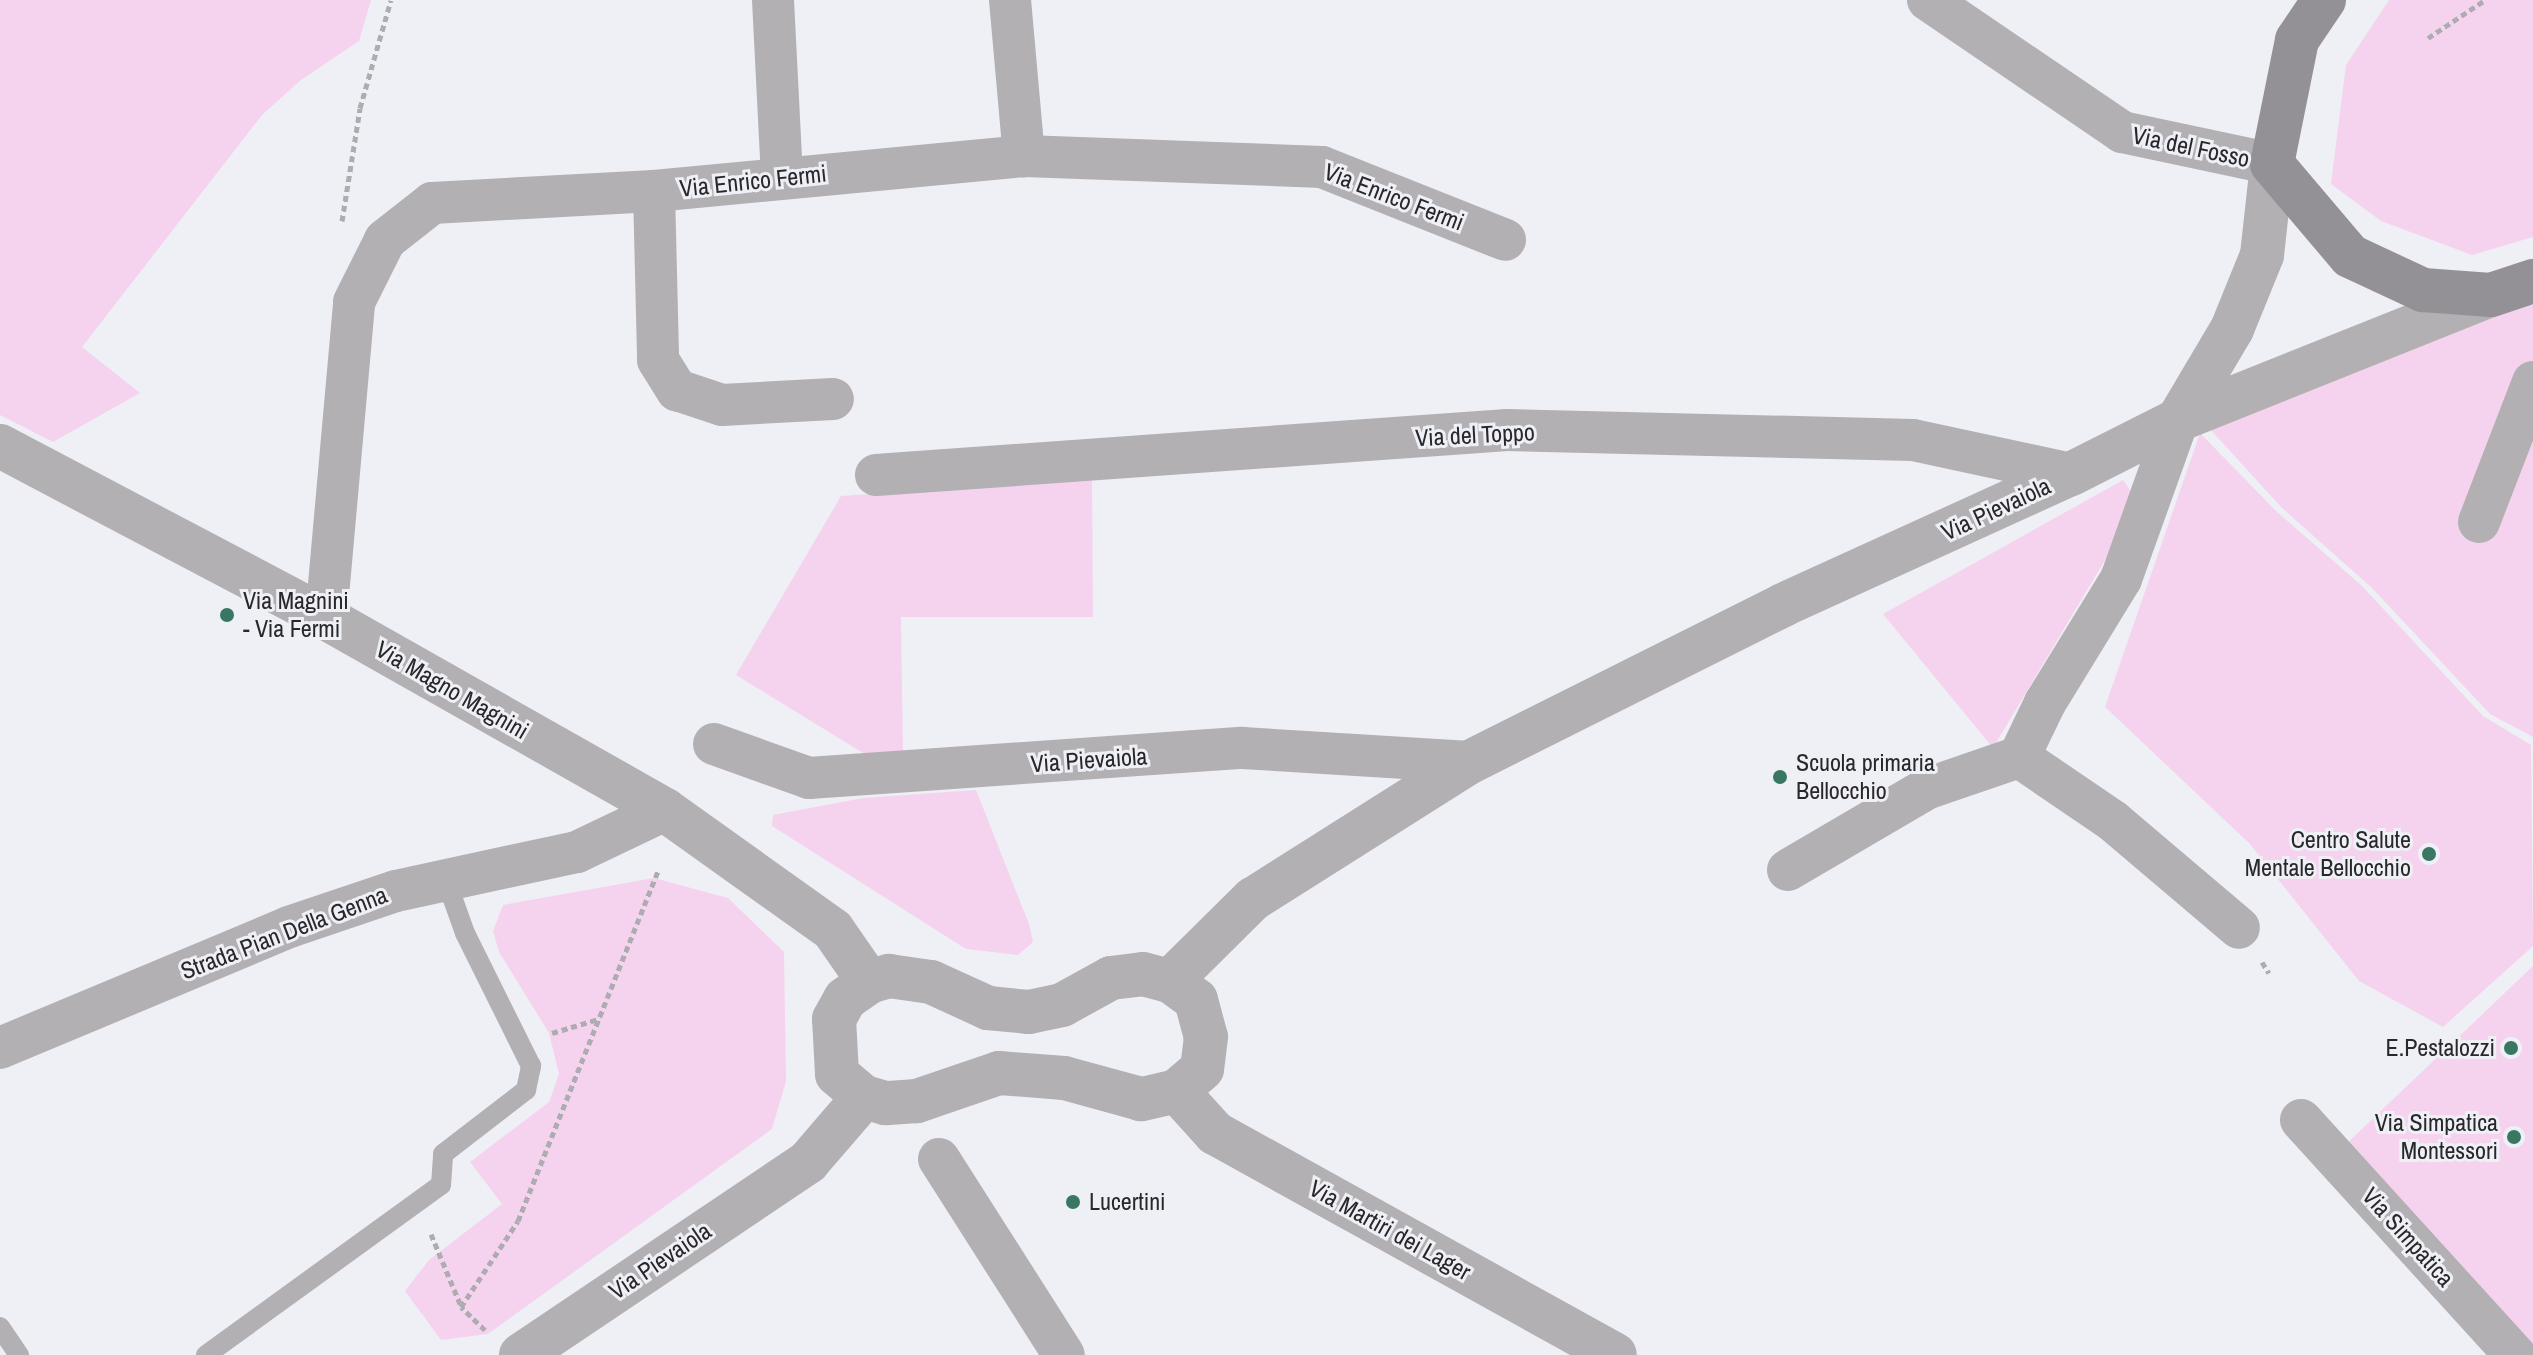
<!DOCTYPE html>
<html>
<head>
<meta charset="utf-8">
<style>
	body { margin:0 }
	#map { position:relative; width:2533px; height:1355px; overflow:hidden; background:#efeff6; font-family:"Archivo Narrow",sans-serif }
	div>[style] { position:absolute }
	.green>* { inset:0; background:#f5d3ef }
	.path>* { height:5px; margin-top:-2.5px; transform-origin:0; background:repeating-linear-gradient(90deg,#acacb1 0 6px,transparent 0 10px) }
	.service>* { height:20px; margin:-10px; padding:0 10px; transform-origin:10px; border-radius:10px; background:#b2b0b3 }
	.minor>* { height:42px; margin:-21px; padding:0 21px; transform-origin:21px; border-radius:21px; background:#b2b0b3 }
	.tertiary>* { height:44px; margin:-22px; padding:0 22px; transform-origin:22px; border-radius:22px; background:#b2b0b3 }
	.secondary>* { height:44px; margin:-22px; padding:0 22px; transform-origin:22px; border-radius:22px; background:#939195 }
	.dots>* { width:22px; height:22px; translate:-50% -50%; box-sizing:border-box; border:4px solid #efeff6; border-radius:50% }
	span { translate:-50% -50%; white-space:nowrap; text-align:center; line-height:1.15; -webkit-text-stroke:6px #efeff6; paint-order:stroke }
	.street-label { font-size:24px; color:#28282b }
	.poi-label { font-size:24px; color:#28282b }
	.left { translate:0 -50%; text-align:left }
	.right { translate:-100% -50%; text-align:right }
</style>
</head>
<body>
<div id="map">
	<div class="green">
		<i style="clip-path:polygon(0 0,371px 0,359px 41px,301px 80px,262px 115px,82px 347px,140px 393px,53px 442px,0 415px)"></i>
		<i style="clip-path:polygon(2389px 0,2533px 0,2533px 237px,2472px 255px,2381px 221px,2331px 184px,2346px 65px)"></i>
		<i style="clip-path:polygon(2520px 295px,2533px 305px,2533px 737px,2490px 714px,2372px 588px,2282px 508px,2209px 428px)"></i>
		<i style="clip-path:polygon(2200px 433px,2276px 511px,2361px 585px,2483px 716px,2531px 745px,2533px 946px,2443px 1027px,2359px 981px,2250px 844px,2105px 707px)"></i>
		<i style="clip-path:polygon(1092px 478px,1093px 617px,901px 617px,903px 753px,863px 753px,736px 675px,841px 496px)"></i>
		<i style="clip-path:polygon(2123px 480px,2139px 503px,1993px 748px,1883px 614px)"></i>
		<i style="clip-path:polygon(976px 790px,1029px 924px,1033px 942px,1018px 955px,966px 949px,772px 826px,773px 815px,863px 798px)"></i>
		<i style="clip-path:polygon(654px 878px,728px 898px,784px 952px,786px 1081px,772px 1129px,488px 1334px,441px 1340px,405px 1291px,429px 1260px,502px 1204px,470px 1162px,549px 1102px,559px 1074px,549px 1033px,499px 952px,493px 931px,503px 905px)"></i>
		<i style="clip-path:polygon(2533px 966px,2533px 1352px,2343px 1147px)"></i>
	</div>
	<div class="path">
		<i style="left:2428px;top:38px;width:69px;rotate:-33.7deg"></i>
		<i style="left:342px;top:221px;width:114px;rotate:-80.9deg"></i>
		<i style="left:360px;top:108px;width:112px;rotate:-74deg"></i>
		<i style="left:2262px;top:962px;width:13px;rotate:58deg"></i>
		<i style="left:552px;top:1033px;width:48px;rotate:-16.9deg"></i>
		<i style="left:431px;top:1234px;width:78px;rotate:67.4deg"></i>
		<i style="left:485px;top:1330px;width:33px;rotate:-136deg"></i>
		<i style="left:461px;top:1307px;width:103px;rotate:-56.5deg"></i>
		<i style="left:518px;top:1221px;width:379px;rotate:-68.2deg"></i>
	</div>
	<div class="service">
		<i style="left:0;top:1327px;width:34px;rotate:56deg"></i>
		<i style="left:206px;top:1355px;width:290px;rotate:-35.9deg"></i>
		<i style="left:441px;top:1185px;width:31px;rotate:-86deg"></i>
		<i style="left:443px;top:1154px;width:105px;rotate:-37.6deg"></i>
		<i style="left:526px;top:1090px;width:25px;rotate:-78deg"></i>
		<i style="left:531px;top:1066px;width:148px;rotate:-116.4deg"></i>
		<i style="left:465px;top:933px;width:56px;rotate:-109.7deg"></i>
	</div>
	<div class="minor">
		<i style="left:773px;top:0;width:178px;rotate:87.1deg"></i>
		<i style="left:1010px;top:0;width:157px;rotate:84.9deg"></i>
		<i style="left:1928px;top:0;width:235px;rotate:34.2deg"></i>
		<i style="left:2122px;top:132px;width:153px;rotate:12deg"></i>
		<i style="left:654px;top:191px;width:169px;rotate:88.6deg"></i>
		<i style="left:658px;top:360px;width:36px;rotate:58deg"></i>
		<i style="left:677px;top:390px;width:47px;rotate:18.4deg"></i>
		<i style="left:722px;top:405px;width:111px;rotate:-3.1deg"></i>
		<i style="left:876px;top:475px;width:633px;rotate:-4.08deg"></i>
		<i style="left:1507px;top:430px;width:406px;rotate:1.4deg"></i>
		<i style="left:1913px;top:440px;width:162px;rotate:12.1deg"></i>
		<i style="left:2479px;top:522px;width:150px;rotate:-68.9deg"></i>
		<i style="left:326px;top:618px;width:317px;rotate:-84.9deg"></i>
		<i style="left:354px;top:302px;width:69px;rotate:-63.4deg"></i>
		<i style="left:385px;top:240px;width:60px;rotate:-38.2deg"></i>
		<i style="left:432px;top:203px;width:222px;rotate:-3.1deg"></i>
		<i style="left:654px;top:191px;width:372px;rotate:-5.4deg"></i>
		<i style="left:1024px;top:156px;width:298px;rotate:2.1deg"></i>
		<i style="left:1322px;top:167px;width:197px;rotate:21.7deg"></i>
		<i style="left:714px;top:744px;width:101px;rotate:19.7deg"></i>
		<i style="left:809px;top:778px;width:434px;rotate:-4deg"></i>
		<i style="left:1242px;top:748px;width:228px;rotate:3.5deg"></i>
		<i style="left:2019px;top:757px;width:114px;rotate:34.2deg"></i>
		<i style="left:2113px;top:821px;width:165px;rotate:40.3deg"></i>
		<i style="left:1788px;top:870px;width:160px;rotate:-30.4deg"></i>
		<i style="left:1926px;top:789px;width:98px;rotate:-19deg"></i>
		<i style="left:2019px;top:757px;width:60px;rotate:-64.3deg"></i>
		<i style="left:2045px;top:703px;width:145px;rotate:-58.5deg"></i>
		<i style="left:2121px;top:579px;width:169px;rotate:-70.3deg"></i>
		<i style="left:0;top:1048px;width:313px;rotate:-22.7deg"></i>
		<i style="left:289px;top:927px;width:113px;rotate:-18.6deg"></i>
		<i style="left:396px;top:891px;width:185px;rotate:-12.2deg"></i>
		<i style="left:577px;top:852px;width:98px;rotate:-25.5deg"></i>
		<i style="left:2301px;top:1120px;width:318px;rotate:47.7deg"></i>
		<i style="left:939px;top:1159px;width:232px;rotate:57.5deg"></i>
	</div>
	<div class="tertiary">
		<i style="left:2178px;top:420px;width:106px;rotate:-59.3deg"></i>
		<i style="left:2232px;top:329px;width:80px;rotate:-67.9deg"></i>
		<i style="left:2262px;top:255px;width:92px;rotate:-83.7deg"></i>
		<i style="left:0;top:446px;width:369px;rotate:27.8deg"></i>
		<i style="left:326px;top:618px;width:390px;rotate:29.5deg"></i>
		<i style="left:665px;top:810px;width:206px;rotate:35.5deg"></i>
		<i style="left:833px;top:930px;width:63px;rotate:55.3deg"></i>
		<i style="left:1143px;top:974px;width:28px;rotate:15deg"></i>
		<i style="left:1170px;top:981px;width:32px;rotate:36deg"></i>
		<i style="left:1196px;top:1000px;width:38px;rotate:75deg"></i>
		<i style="left:1206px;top:1037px;width:32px;rotate:97deg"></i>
		<i style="left:1202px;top:1069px;width:33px;rotate:139deg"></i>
		<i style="left:1177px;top:1091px;width:37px;rotate:167deg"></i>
		<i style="left:1141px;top:1099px;width:80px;rotate:-164.7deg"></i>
		<i style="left:1064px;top:1078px;width:65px;rotate:-175.6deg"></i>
		<i style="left:999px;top:1073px;width:87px;rotate:161.1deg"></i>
		<i style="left:917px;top:1101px;width:32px;rotate:176deg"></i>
		<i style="left:885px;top:1103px;width:22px;rotate:-164deg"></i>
		<i style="left:864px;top:1097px;width:35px;rotate:-140deg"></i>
		<i style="left:837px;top:1074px;width:55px;rotate:-93.1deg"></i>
		<i style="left:834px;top:1019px;width:23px;rotate:-61deg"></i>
		<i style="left:845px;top:999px;width:29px;rotate:-35deg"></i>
		<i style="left:869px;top:982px;width:21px;rotate:-17deg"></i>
		<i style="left:889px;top:976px;width:42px;rotate:8.1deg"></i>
		<i style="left:931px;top:982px;width:63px;rotate:24.5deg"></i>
		<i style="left:988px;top:1008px;width:41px;rotate:5.6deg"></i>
		<i style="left:1029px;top:1012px;width:34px;rotate:-12deg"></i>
		<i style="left:1062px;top:1005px;width:56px;rotate:-28.9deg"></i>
		<i style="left:1111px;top:978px;width:32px;rotate:-7deg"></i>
		<i style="left:1170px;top:981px;width:117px;rotate:-44.7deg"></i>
		<i style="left:1253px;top:899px;width:257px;rotate:-32.3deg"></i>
		<i style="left:1470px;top:762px;width:350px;rotate:-26.6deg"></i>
		<i style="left:1783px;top:605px;width:316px;rotate:-24.5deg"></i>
		<i style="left:2071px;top:474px;width:120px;rotate:-26.8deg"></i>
		<i style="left:2178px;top:420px;width:337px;rotate:-21.8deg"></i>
		<i style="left:1177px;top:1091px;width:57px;rotate:47.9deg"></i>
		<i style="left:1215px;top:1133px;width:457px;rotate:29deg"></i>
		<i style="left:521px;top:1355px;width:346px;rotate:-33.9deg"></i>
		<i style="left:808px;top:1162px;width:86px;rotate:-49.3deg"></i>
	</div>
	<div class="secondary">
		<i style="left:2324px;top:0;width:48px;rotate:124deg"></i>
		<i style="left:2297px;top:40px;width:126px;rotate:101.4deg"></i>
		<i style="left:2272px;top:164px;width:121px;rotate:49.7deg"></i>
		<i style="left:2350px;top:256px;width:81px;rotate:25deg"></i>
		<i style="left:2423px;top:290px;width:68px;rotate:4.2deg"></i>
		<i style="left:2491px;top:295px;width:44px;rotate:-18.4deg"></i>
	</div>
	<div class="dots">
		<i style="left:227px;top:615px;background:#397763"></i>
		<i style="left:1780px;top:777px;background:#397763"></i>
		<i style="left:2429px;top:854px;background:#397763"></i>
		<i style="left:2511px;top:1048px;background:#397763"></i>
		<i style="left:2514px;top:1137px;background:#397763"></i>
		<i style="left:1073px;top:1202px;background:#397763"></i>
	</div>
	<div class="street-label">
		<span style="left:2191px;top:147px;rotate:12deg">Via del Fosso</span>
		<span style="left:753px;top:181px;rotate:-6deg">Via Enrico Fermi</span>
		<span style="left:1394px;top:197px;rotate:21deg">Via Enrico Fermi</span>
		<span style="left:1475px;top:435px;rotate:-3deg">Via del Toppo</span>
		<span style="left:1996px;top:509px;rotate:-25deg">Via Pievaiola</span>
		<span style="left:452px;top:690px;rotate:30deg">Via Magno Magnini</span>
		<span style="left:1089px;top:760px;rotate:-4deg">Via Pievaiola</span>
		<span style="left:284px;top:933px;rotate:-21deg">Strada Pian Della Genna</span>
		<span style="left:1390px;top:1230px;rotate:29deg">Via Martiri dei Lager</span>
		<span style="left:2408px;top:1237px;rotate:48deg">Via Simpatica</span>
		<span style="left:660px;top:1261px;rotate:-34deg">Via Pievaiola</span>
	</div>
	<div class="poi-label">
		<span class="left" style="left:243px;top:615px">Via Magnini<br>- Via Fermi</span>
		<span class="left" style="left:1796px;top:777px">Scuola primaria<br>Bellocchio</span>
		<span class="right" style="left:2411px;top:854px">Centro Salute<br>Mentale Bellocchio</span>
		<span class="right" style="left:2495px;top:1048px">E.Pestalozzi</span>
		<span class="right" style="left:2498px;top:1137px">Via Simpatica<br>Montessori</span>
		<span class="left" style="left:1089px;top:1202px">Lucertini</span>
	</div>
</div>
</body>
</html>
